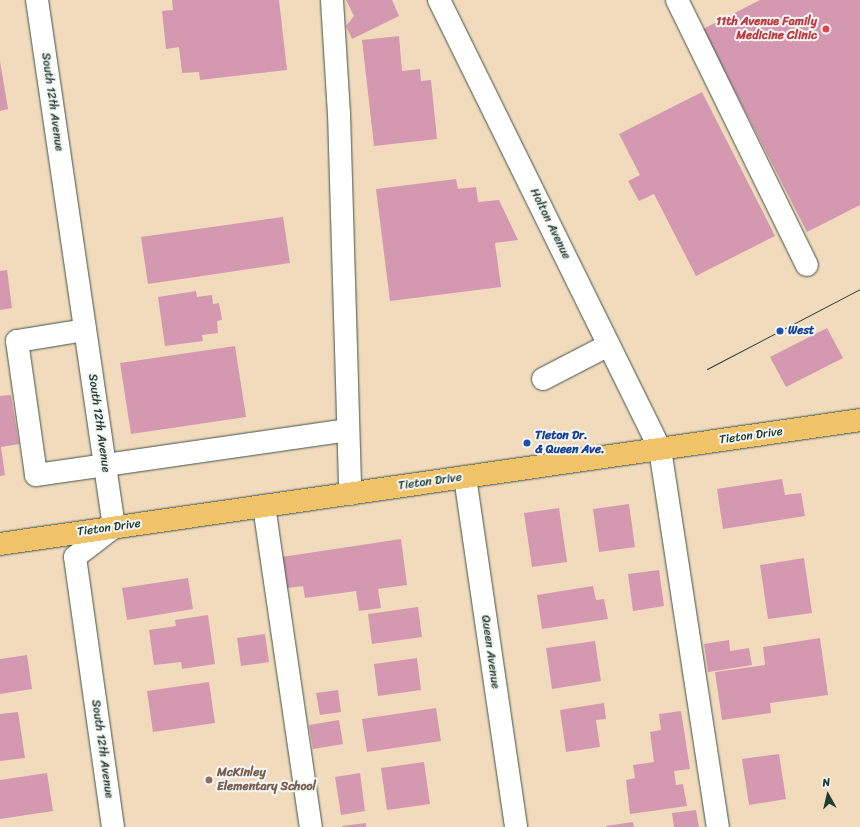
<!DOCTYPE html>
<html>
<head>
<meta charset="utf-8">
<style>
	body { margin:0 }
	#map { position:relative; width:860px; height:827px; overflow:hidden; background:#f2dbbd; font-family:Sriracha,sans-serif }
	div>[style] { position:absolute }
	.building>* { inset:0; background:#d498b1 }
	.roads { filter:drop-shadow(0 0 1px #3f5549) drop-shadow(0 0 1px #3f5549) }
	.minor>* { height:22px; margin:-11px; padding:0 11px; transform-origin:11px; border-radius:11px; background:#fff }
	.major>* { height:22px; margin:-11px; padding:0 11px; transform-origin:11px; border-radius:11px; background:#f1c369 }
	.tram>* { height:1px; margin:-0.5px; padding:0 0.5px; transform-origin:0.5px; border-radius:0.5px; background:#1f3d34 }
	.dots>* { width:11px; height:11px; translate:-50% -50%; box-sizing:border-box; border:2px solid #f6f6f2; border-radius:50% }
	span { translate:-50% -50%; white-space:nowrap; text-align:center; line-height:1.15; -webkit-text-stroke:4px #f6f6f2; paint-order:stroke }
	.health-label { font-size:12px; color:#be3a42; font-weight:700 }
	.right { translate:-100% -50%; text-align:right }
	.street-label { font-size:12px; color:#1f3d34 }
	.transit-label { font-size:12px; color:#164399; font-weight:700 }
	.left { translate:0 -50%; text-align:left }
	.education-label { font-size:12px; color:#785e54; font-weight:700 }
	.north { position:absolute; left:808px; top:775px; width:40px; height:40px; -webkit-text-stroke:3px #f6f6f2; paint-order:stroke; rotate:352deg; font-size:11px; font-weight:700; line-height:16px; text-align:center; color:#1f3d34 }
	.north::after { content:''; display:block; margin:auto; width:14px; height:18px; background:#1f3d34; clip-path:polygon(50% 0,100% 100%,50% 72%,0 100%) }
</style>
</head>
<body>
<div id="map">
	<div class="building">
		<i style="clip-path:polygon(172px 0,279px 0,287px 70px,200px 80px,199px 72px,182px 73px,179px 47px,166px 49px,162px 11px,173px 10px)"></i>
		<i style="clip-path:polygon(346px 0,392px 0,399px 16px,352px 39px,346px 26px,354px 16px)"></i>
		<i style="clip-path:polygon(760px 0,860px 0,860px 205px,807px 232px,703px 29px)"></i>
		<i style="clip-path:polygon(399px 36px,402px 71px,420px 69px,421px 81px,431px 80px,437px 139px,374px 146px,362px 40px)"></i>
		<i style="clip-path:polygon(0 61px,8px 109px,0 111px)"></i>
		<i style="clip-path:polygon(702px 92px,775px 236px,696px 276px,654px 194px,639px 201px,628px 181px,640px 175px,619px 134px)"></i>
		<i style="clip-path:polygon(456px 179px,458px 189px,476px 187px,478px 202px,499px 200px,518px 240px,495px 243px,501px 287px,390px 301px,376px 189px)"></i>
		<i style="clip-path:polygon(283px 217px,290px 263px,148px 284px,141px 237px)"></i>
		<i style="clip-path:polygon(7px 270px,12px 308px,0 310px,0 271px)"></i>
		<i style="clip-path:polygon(196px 291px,197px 297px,212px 295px,213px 304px,219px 303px,222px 320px,217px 321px,218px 333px,202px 335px,203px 341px,165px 346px,158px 297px)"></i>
		<i style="clip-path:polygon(827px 328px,843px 358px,786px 387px,770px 357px)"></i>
		<i style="clip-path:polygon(235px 346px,246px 417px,131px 434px,120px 363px)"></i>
		<i style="clip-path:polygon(11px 395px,19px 444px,1px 447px,5px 475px,0 476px,0 396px)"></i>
		<i style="clip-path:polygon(782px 479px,785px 495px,801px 493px,805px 516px,723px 529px,717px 489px)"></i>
		<i style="clip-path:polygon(629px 504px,635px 547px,599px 552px,593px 509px)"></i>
		<i style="clip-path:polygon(559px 508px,567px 562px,532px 567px,524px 513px)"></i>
		<i style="clip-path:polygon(401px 539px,407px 585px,378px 589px,381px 608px,359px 611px,356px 591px,305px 598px,303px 586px,287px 588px,282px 557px)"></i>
		<i style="clip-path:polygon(804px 558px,812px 613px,768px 619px,760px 565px)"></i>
		<i style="clip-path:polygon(659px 570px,664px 606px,633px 611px,628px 574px)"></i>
		<i style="clip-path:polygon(188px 578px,193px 609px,127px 620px,122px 588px)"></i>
		<i style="clip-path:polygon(593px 586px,596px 600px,604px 599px,608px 619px,542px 629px,537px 595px)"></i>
		<i style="clip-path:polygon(418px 607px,422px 637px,372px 644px,368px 614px)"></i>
		<i style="clip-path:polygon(208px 615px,215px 664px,182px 669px,181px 662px,154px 665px,149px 630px,176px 626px,175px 620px)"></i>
		<i style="clip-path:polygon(265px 634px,269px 662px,241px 666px,237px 638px)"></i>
		<i style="clip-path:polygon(820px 638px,828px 695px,770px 703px,771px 713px,722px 720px,715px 672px,765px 665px,763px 647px)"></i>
		<i style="clip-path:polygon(729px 640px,730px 651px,749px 648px,752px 665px,708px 672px,704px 644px)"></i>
		<i style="clip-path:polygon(595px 641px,601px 681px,552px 689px,546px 648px)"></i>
		<i style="clip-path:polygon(27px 655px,32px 689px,0 694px,0 659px)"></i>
		<i style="clip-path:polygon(417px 658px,421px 690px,378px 696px,374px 664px)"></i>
		<i style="clip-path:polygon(209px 682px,215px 723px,153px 732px,147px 691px)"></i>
		<i style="clip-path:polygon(338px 690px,341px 712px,320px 715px,316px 693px)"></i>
		<i style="clip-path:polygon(604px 703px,606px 719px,596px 720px,600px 747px,566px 752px,560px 710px)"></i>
		<i style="clip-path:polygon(436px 708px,441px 741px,367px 752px,362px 719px)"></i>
		<i style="clip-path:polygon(681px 711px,690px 769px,674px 771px,676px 785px,683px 784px,687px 806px,630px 814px,626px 780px,635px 778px,633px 765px,654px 762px,650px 732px,661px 730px,659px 714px)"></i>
		<i style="clip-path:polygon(18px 712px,25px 758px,0 761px,0 714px)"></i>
		<i style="clip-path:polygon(339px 720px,343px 744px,313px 749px,309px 725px)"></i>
		<i style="clip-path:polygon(779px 754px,786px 799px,749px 805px,742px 759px)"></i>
		<i style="clip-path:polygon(424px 762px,430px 804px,387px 810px,381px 768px)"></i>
		<i style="clip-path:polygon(47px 773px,53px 811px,0 819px,0 780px)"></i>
		<i style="clip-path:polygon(360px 773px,365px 811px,341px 815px,335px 777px)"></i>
		<i style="clip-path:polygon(696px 810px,699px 827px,674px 827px,672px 813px)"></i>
		<i style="clip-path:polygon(633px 822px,634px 827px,606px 827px,606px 826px)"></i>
		<i style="clip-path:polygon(366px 823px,366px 827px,342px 827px,342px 826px)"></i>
	</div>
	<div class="roads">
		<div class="minor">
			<i style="left:37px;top:0;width:533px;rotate:81.69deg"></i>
			<i style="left:114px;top:527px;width:49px;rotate:142.4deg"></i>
			<i style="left:75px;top:557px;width:273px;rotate:82deg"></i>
			<i style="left:332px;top:0;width:113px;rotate:86.5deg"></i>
			<i style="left:339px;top:113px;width:381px;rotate:88.3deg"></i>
			<i style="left:439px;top:0;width:500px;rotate:63.79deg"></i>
			<i style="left:660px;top:449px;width:382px;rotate:81.3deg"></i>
			<i style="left:677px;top:0;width:295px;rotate:63.9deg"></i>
			<i style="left:85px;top:330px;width:69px;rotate:170.8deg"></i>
			<i style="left:17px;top:341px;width:135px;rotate:81.9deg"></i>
			<i style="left:36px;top:475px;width:315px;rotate:-8.2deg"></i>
			<i style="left:543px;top:379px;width:74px;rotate:-27.3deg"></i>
			<i style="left:465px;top:477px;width:354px;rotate:81.7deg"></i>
			<i style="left:264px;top:506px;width:324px;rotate:81.7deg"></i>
		</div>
		<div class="major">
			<i style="left:0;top:544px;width:869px;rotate:-8.2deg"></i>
		</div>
	</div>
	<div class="tram">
		<i style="left:707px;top:369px;width:173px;rotate:-27.6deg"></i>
	</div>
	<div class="dots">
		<i style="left:826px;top:29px;background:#e0444e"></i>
		<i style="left:780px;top:331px;background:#1a4fb4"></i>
		<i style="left:527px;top:443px;background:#1a4fb4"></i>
		<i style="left:209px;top:780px;background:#8d6e63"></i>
	</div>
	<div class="health-label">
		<span class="right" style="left:817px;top:29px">11th Avenue Family<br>Medicine Clinic</span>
	</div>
	<div class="street-label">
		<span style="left:52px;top:102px;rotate:82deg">South 12th Avenue</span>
		<span style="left:550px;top:224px;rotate:64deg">Holton Avenue</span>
		<span style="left:99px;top:423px;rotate:82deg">South 12th Avenue</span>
		<span style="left:751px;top:436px;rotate:-8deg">Tieton Drive</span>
		<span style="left:430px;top:482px;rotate:-8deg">Tieton Drive</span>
		<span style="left:109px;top:528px;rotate:-8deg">Tieton Drive</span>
		<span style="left:490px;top:652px;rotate:82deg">Queen Avenue</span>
		<span style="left:102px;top:749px;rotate:82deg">South 12th Avenue</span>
	</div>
	<div class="transit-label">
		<span class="left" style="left:788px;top:331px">West</span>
		<span class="left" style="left:535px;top:443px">Tieton Dr.<br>&amp; Queen Ave.</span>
	</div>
	<div class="education-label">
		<span class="left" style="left:217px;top:780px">McKinley<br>Elementary School</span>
	</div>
	<div class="north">N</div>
</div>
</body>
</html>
